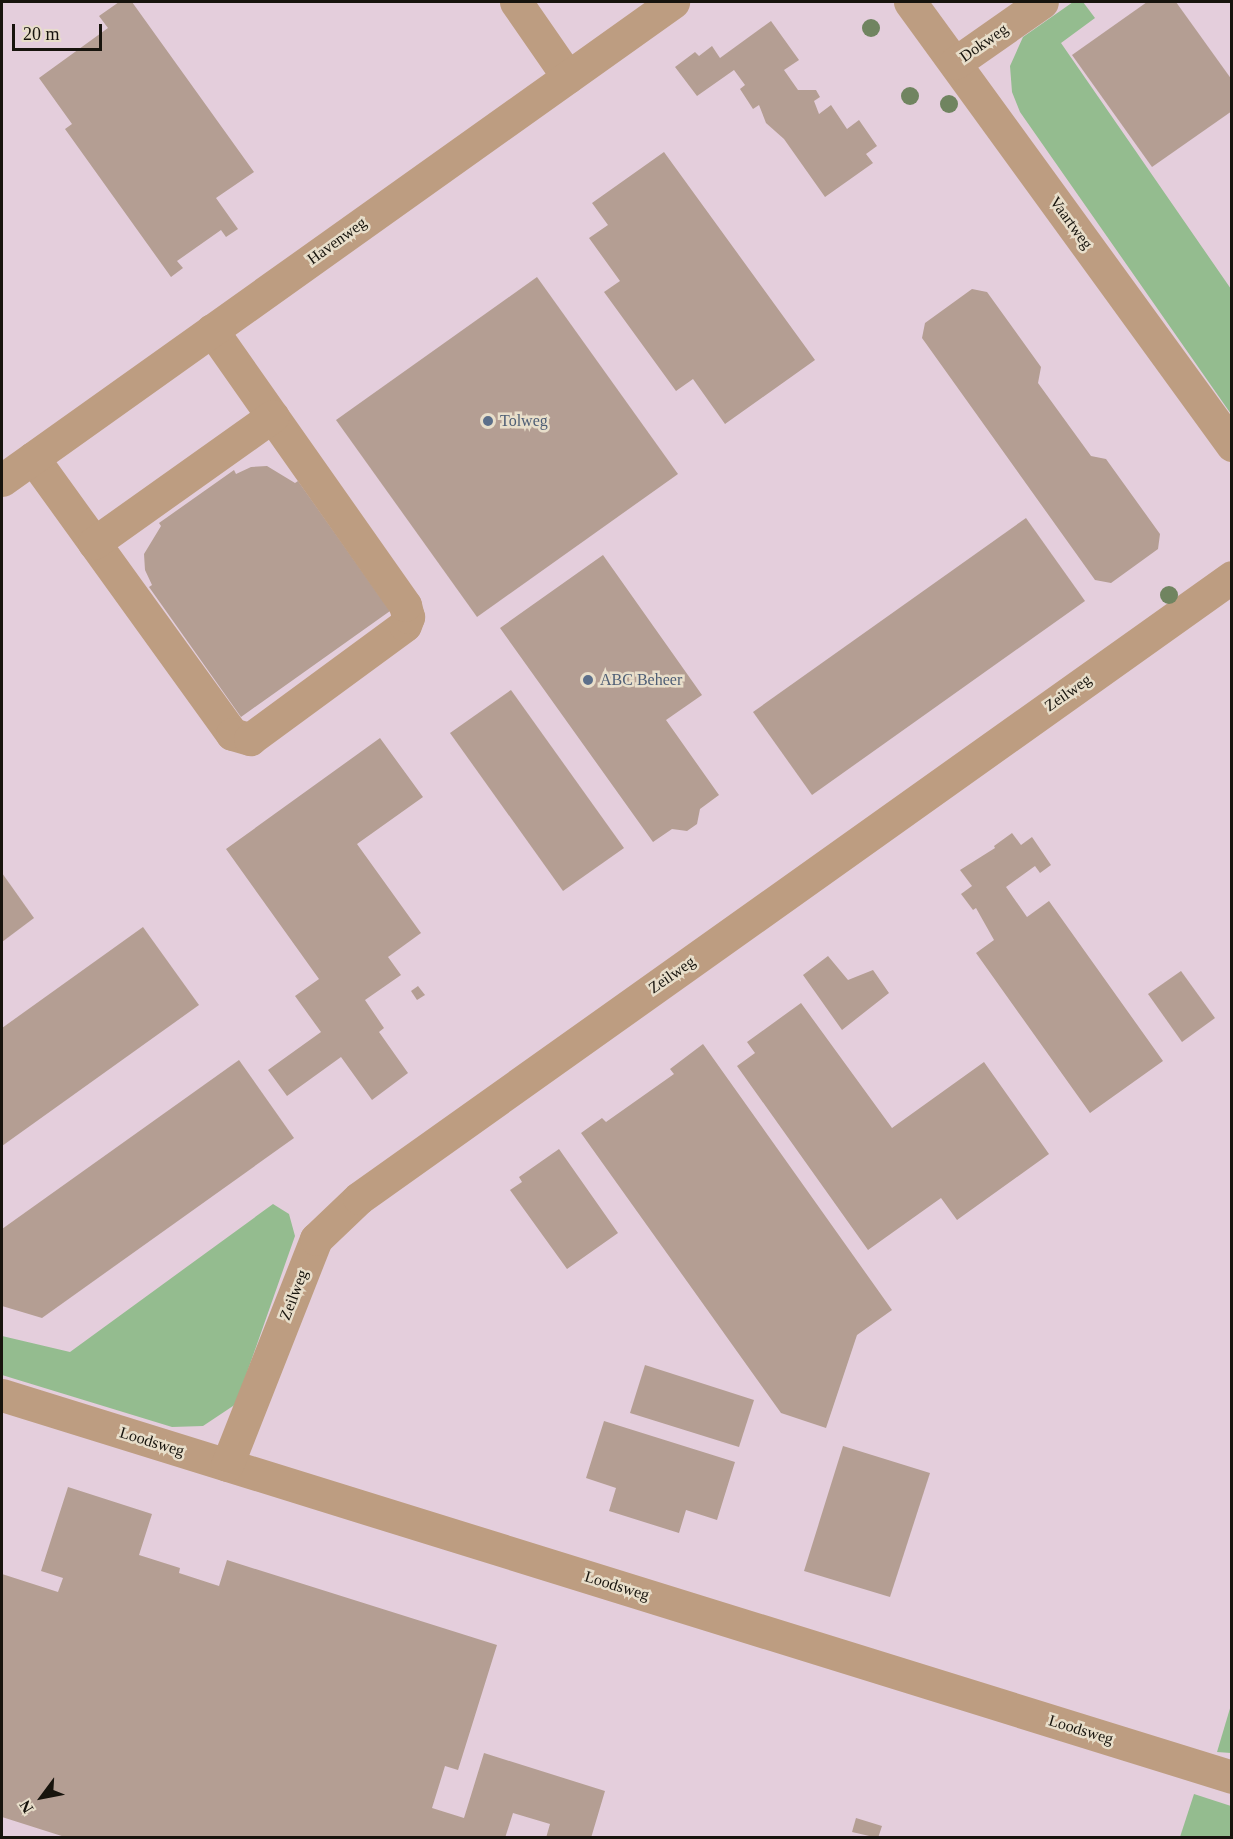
<!DOCTYPE html>
<html>
<head>
<meta charset="utf-8">
<style>
	body { margin:0 }
	#map { position:relative; width:1233px; height:1839px; overflow:hidden; background:#e8deca; font-family:"Times New Roman",serif }
	div>[style] { position:absolute }
	.commercial>* { inset:0; background:#e4cedc }
	.green>* { inset:0; background:#94bc8f }
	.building>* { inset:0; background:#b49e93 }
	.minor>* { height:33px; margin:-16.5px; padding:0 16.5px; transform-origin:16.5px; border-radius:16.5px; background:#bd9d81 }
	.trees>* { width:18px; height:18px; margin:-9px; border-radius:50%; background:#708460 }
	.dots>* { width:16px; height:16px; translate:-50% -50%; box-sizing:border-box; border:3px solid #e8deca; border-radius:50% }
	span { translate:-50% -50%; white-space:nowrap; text-align:center; line-height:1.15; -webkit-text-stroke:5px #e8deca; paint-order:stroke }
	.street-label { font-size:16px; color:#17140d }
	.service-label { font-size:16px; color:#4e5e75 }
	.left { translate:0 -50%; text-align:left }
	.frame { position:absolute; inset:0; border:3px solid #17140d; pointer-events:none }
	.north { position:absolute; left:12px; top:1767px; width:60px; height:60px; -webkit-text-stroke:4px #e8deca; paint-order:stroke; rotate:238deg; font-size:16px; font-weight:700; line-height:24px; text-align:center; color:#17140d }
	.north::after { content:''; display:block; margin:auto; width:21px; height:27px; background:#17140d; clip-path:polygon(50% 0,100% 100%,50% 72%,0 100%) }
	.scale { position:absolute; left:12px; top:24px; width:90px; height:27px; box-sizing:border-box; border:3px solid #17140d; border-top:0; padding-left:8px; font-size:18px; line-height:21px; white-space:nowrap; color:#17140d; -webkit-text-stroke:4px #e8deca; paint-order:stroke }
</style>
</head>
<body>
<div id="map">
	<div class="commercial">
		<i style="clip-path:polygon(2px 2px,1231px 2px,1231px 1837px,2px 1838px)"></i>
	</div>
	<div class="green">
		<i style="clip-path:polygon(1073px 2px,1083px 2px,1095px 18px,1061px 43px,1231px 289px,1231px 414px,1020px 112px,1012px 92px,1010px 66px,1023px 37px)"></i>
		<i style="clip-path:polygon(273px 1204px,289px 1214px,295px 1236px,236px 1404px,203px 1426px,172px 1427px,2px 1375px,2px 1336px,70px 1352px)"></i>
		<i style="clip-path:polygon(1231px 1705px,1231px 1753px,1217px 1752px)"></i>
		<i style="clip-path:polygon(1194px 1794px,1231px 1806px,1231px 1837px,1180px 1837px)"></i>
	</div>
	<div class="building">
		<i style="clip-path:polygon(119px 2px,132px 2px,254px 172px,216px 198px,238px 229px,226px 237px,221px 230px,177px 261px,183px 268px,171px 277px,65px 129px,72px 124px,39px 78px,108px 28px,99px 16px)"></i>
		<i style="clip-path:polygon(1147px 2px,1176px 2px,1232px 80px,1232px 111px,1152px 167px,1072px 55px)"></i>
		<i style="clip-path:polygon(771px 21px,799px 60px,784px 70px,798px 90px,816px 90px,820px 97px,814px 101px,819px 114px,831px 105px,847px 129px,859px 120px,877px 146px,866px 154px,873px 163px,825px 197px,784px 139px,766px 123px,759px 105px,753px 109px,740px 89px,745px 85px,734px 70px,697px 96px,675px 67px,695px 52px,699px 56px,712px 46px,720px 58px)"></i>
		<i style="clip-path:polygon(664px 152px,815px 360px,725px 424px,693px 379px,676px 391px,604px 292px,620px 281px,589px 238px,608px 225px,592px 203px)"></i>
		<i style="clip-path:polygon(537px 277px,678px 474px,477px 617px,336px 420px)"></i>
		<i style="clip-path:polygon(972px 289px,987px 292px,1041px 367px,1038px 383px,1091px 456px,1106px 459px,1160px 534px,1158px 549px,1111px 583px,1095px 580px,922px 338px,925px 323px)"></i>
		<i style="clip-path:polygon(267px 466px,295px 483px,298px 481px,390px 611px,241px 717px,149px 587px,152px 585px,145px 570px,144px 554px,161px 526px,159px 523px,234px 470px,236px 474px,251px 467px)"></i>
		<i style="clip-path:polygon(1026px 518px,1085px 601px,812px 795px,753px 712px)"></i>
		<i style="clip-path:polygon(603px 555px,702px 695px,666px 720px,719px 795px,700px 809px,697px 824px,687px 831px,672px 829px,653px 842px,500px 628px)"></i>
		<i style="clip-path:polygon(511px 690px,624px 848px,563px 891px,450px 733px)"></i>
		<i style="clip-path:polygon(380px 738px,423px 797px,357px 844px,421px 933px,388px 957px,401px 975px,365px 1000px,384px 1028px,379px 1032px,408px 1073px,372px 1100px,341px 1057px,287px 1096px,268px 1070px,321px 1032px,295px 996px,319px 979px,226px 849px)"></i>
		<i style="clip-path:polygon(1012px 833px,1021px 845px,1032px 837px,1051px 865px,1040px 873px,1035px 866px,1006px 887px,1027px 917px,1049px 901px,1163px 1061px,1090px 1113px,976px 953px,994px 940px,976px 908px,973px 910px,961px 894px,972px 886px,960px 870px,995px 848px,994px 846px)"></i>
		<i style="clip-path:polygon(2px 873px,34px 918px,2px 942px)"></i>
		<i style="clip-path:polygon(143px 927px,199px 1005px,2px 1146px,2px 1028px)"></i>
		<i style="clip-path:polygon(828px 956px,848px 980px,873px 970px,889px 993px,842px 1030px,803px 975px)"></i>
		<i style="clip-path:polygon(1181px 971px,1215px 1018px,1182px 1042px,1148px 994px)"></i>
		<i style="clip-path:polygon(418px 986px,425px 995px,417px 1000px,411px 991px)"></i>
		<i style="clip-path:polygon(801px 1003px,892px 1128px,984px 1062px,1049px 1154px,957px 1220px,941px 1198px,868px 1250px,737px 1066px,755px 1053px,747px 1042px)"></i>
		<i style="clip-path:polygon(703px 1044px,892px 1310px,857px 1335px,826px 1428px,781px 1413px,581px 1133px,602px 1118px,606px 1122px,674px 1074px,670px 1069px)"></i>
		<i style="clip-path:polygon(239px 1060px,294px 1138px,42px 1318px,2px 1306px,2px 1229px)"></i>
		<i style="clip-path:polygon(559px 1149px,618px 1233px,567px 1269px,510px 1190px,522px 1182px,519px 1177px)"></i>
		<i style="clip-path:polygon(645px 1365px,754px 1400px,739px 1447px,630px 1413px)"></i>
		<i style="clip-path:polygon(604px 1421px,735px 1462px,717px 1520px,686px 1510px,679px 1533px,609px 1511px,616px 1488px,586px 1478px)"></i>
		<i style="clip-path:polygon(843px 1446px,930px 1473px,890px 1597px,804px 1571px)"></i>
		<i style="clip-path:polygon(68px 1487px,152px 1514px,139px 1555px,180px 1568px,179px 1573px,219px 1586px,227px 1560px,497px 1645px,458px 1770px,445px 1766px,432px 1808px,464px 1818px,484px 1753px,605px 1791px,591px 1838px,546px 1838px,550px 1824px,513px 1813px,505px 1838px,68px 1838px,2px 1817px,2px 1574px,58px 1592px,63px 1578px,41px 1571px)"></i>
		<i style="clip-path:polygon(856px 1818px,882px 1826px,878px 1838px,852px 1832px)"></i>
	</div>
	<div class="minor">
		<i style="left:516px;top:2px;width:91px;rotate:55.3deg"></i>
		<i style="left:910px;top:2px;width:548px;rotate:53.99deg"></i>
		<i style="left:955px;top:63px;width:106px;rotate:-35deg"></i>
		<i style="left:33px;top:458px;width:340px;rotate:54.2deg"></i>
		<i style="left:232px;top:734px;width:19px;rotate:16deg"></i>
		<i style="left:250px;top:739px;width:192px;rotate:-36.3deg"></i>
		<i style="left:405px;top:625px;width:9px;rotate:-69deg"></i>
		<i style="left:408px;top:617px;width:12px;rotate:-104deg"></i>
		<i style="left:405px;top:605px;width:336px;rotate:-125.1deg"></i>
		<i style="left:2px;top:480px;width:824px;rotate:-35.46deg"></i>
		<i style="left:94px;top:543px;width:219px;rotate:-35.4deg"></i>
		<i style="left:2px;top:1395px;width:1288px;rotate:17.25deg"></i>
		<i style="left:227px;top:1465px;width:243px;rotate:-68.5deg"></i>
		<i style="left:316px;top:1239px;width:59px;rotate:-43.6deg"></i>
		<i style="left:359px;top:1198px;width:1071px;rotate:-35.43deg"></i>
	</div>
	<div class="trees">
		<i style="left:871px;top:28px"></i>
		<i style="left:910px;top:96px"></i>
		<i style="left:949px;top:104px"></i>
		<i style="left:1169px;top:595px"></i>
	</div>
	<div class="dots">
		<i style="left:488px;top:421px;background:#5c6f8a"></i>
		<i style="left:588px;top:680px;background:#5c6f8a"></i>
	</div>
	<div class="street-label">
		<span style="left:984px;top:43px;rotate:-35deg">Dokweg</span>
		<span style="left:1071px;top:223px;rotate:54deg">Vaartweg</span>
		<span style="left:337px;top:241px;rotate:-36deg">Havenweg</span>
		<span style="left:1068px;top:693px;rotate:-35deg">Zeilweg</span>
		<span style="left:672px;top:975px;rotate:-35deg">Zeilweg</span>
		<span style="left:294px;top:1295px;rotate:-69deg">Zeilweg</span>
		<span style="left:152px;top:1442px;rotate:17deg">Loodsweg</span>
		<span style="left:617px;top:1586px;rotate:17deg">Loodsweg</span>
		<span style="left:1081px;top:1730px;rotate:17deg">Loodsweg</span>
	</div>
	<div class="service-label">
		<span class="left" style="left:500px;top:421px">Tolweg</span>
		<span class="left" style="left:600px;top:680px">ABC Beheer</span>
	</div>
	<div class="frame"></div>
	<div class="north">N</div>
	<div class="scale">20 m</div>
</div>
</body>
</html>
